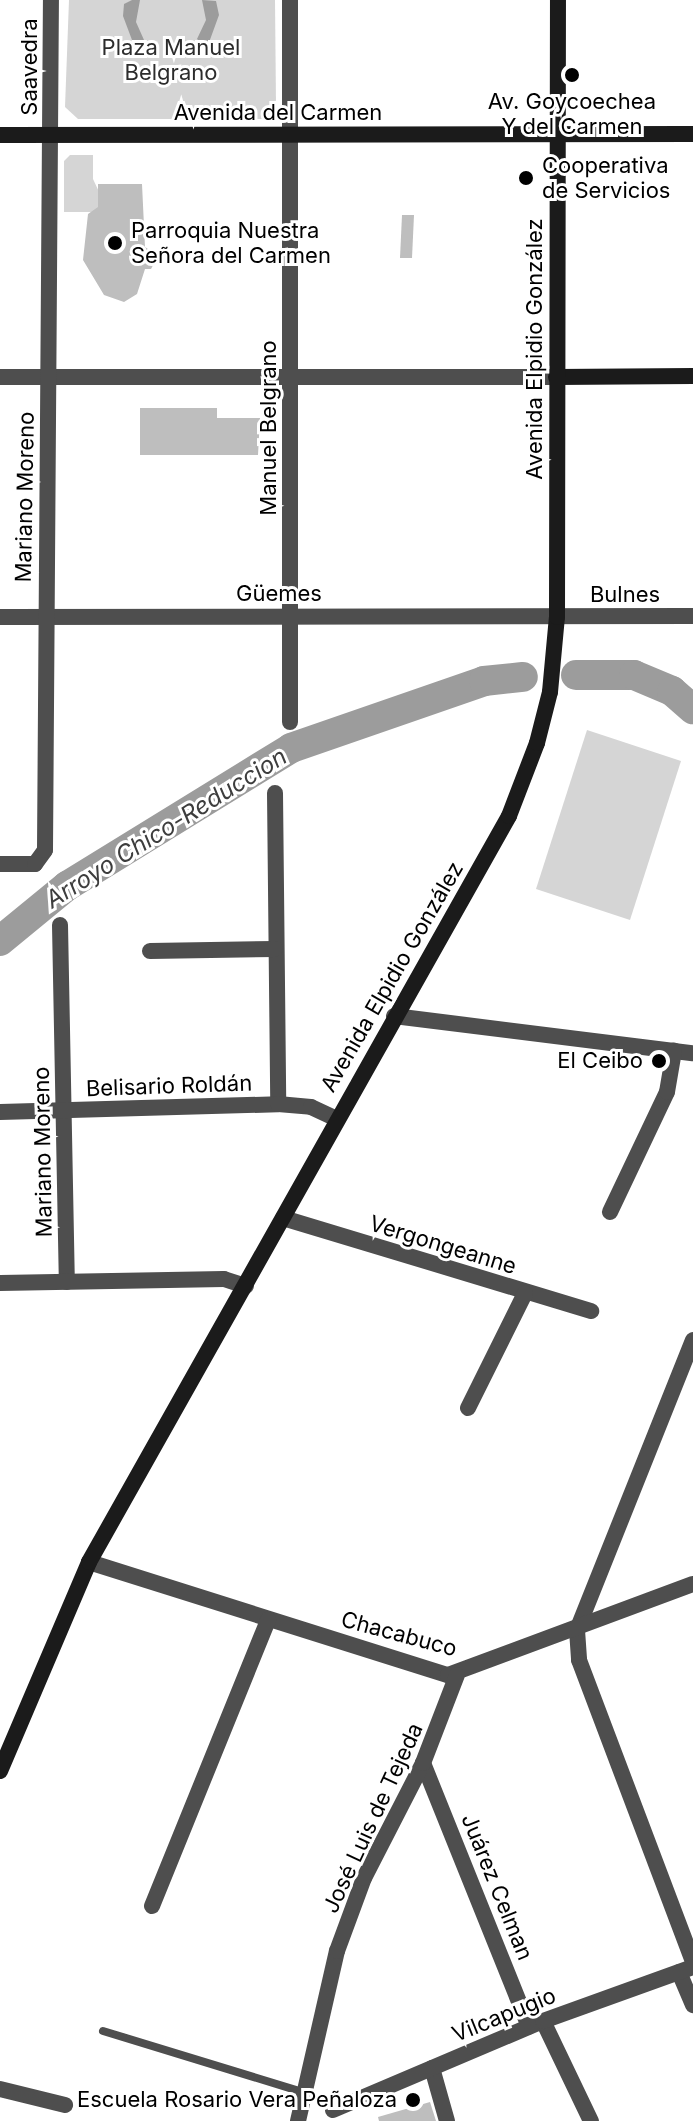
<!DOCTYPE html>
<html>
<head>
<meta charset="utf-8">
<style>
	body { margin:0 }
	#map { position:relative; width:693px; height:2121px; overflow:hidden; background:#fff; font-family:Inter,sans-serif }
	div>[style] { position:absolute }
	.green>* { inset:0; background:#d5d5d5 }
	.water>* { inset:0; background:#9c9c9c }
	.river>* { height:30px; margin:-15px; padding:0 15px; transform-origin:15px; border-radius:15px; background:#9c9c9c }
	.building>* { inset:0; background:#bebebe }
	.service>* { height:8px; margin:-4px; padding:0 4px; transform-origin:4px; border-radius:4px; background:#4e4e4e }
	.minor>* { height:16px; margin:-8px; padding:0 8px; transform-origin:8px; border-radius:8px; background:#4e4e4e }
	.secondary>* { height:16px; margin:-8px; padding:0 8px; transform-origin:8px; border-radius:8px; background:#1b1b1b }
	.dots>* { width:22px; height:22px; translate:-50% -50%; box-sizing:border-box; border:4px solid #fff; border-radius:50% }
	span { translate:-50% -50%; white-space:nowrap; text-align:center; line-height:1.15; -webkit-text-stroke:6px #fff; paint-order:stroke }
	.park-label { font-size:22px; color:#2c2c2c }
	.street-label { font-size:22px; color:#000 }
	.poi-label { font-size:22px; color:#000 }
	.left { translate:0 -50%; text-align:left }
	.right { translate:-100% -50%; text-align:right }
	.water-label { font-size:24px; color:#3d3d3d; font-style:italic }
</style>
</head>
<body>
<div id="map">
	<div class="green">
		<i style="clip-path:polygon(69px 0,275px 0,276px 106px,264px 119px,78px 119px,65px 107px)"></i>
		<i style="clip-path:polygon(70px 155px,93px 155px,93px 179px,101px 196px,101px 207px,94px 212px,64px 212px,64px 161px)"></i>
		<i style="clip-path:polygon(587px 730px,681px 761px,630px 920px,536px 889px)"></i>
	</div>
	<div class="water">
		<i style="clip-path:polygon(132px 0,140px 0,136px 22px,144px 40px,135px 48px,123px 16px,124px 4px)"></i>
		<i style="clip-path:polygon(202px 0,216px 1px,219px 15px,207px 48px,197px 39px,206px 20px)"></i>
	</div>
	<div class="river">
		<i style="left:576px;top:675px;width:58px"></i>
		<i style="left:634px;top:675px;width:41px;rotate:22.8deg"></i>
		<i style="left:672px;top:691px;width:28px;rotate:41deg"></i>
		<i style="left:0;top:941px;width:87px;rotate:-39.4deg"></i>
		<i style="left:67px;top:886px;width:263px;rotate:-31.6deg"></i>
		<i style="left:291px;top:748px;width:204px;rotate:-19.1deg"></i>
		<i style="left:484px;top:681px;width:39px;rotate:-6deg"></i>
	</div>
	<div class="building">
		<i style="clip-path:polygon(98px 184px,142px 184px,145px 247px,158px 256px,151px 269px,145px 269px,137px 294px,124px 302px,104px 295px,83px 260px,88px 214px,98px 207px)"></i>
		<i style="clip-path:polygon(402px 215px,414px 215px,412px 258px,400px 258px)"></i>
		<i style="clip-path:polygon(140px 408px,217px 408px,217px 418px,260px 418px,258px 455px,140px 455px)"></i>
		<i style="clip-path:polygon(430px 2102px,436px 2121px,379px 2121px,378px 2117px)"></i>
	</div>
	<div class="service">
		<i style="left:103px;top:2031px;width:209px;rotate:17deg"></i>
	</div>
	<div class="minor">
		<i style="left:0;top:377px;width:556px"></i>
		<i style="left:0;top:617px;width:693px;rotate:-0.08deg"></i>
		<i style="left:290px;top:722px;width:722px;rotate:-90deg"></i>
		<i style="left:275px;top:793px;width:311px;rotate:89.4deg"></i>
		<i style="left:0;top:864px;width:35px"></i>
		<i style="left:35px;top:864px;width:17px;rotate:-54deg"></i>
		<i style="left:45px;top:850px;width:850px;rotate:-89.6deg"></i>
		<i style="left:60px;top:925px;width:357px;rotate:88.9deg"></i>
		<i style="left:150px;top:951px;width:125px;rotate:-0.9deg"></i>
		<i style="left:394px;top:1016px;width:301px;rotate:7.1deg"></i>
		<i style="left:0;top:1112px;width:278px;rotate:-1.6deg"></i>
		<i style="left:278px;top:1104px;width:33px;rotate:5deg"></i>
		<i style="left:311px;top:1107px;width:29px;rotate:25deg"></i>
		<i style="left:610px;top:1212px;width:133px;rotate:-64.6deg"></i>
		<i style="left:667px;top:1092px;width:42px;rotate:-80.3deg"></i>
		<i style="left:283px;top:1218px;width:322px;rotate:16.8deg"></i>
		<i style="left:0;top:1283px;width:224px;rotate:-1deg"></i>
		<i style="left:224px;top:1279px;width:23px;rotate:18deg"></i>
		<i style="left:693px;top:1340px;width:312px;rotate:111.8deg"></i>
		<i style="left:577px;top:1630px;width:30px;rotate:86deg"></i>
		<i style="left:579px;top:1660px;width:323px;rotate:69.3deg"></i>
		<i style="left:468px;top:1408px;width:128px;rotate:-63.6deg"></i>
		<i style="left:89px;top:1562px;width:376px;rotate:17.5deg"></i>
		<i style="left:448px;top:1675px;width:261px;rotate:-20.4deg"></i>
		<i style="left:423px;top:1763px;width:284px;rotate:68.1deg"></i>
		<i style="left:152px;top:1906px;width:309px;rotate:-67.9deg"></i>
		<i style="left:679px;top:1972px;width:36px;rotate:67deg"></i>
		<i style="left:543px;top:2021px;width:111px;rotate:64.4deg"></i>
		<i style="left:432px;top:2068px;width:55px;rotate:74.2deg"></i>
		<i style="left:0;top:2089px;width:67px;rotate:13.8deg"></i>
		<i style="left:333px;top:2110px;width:228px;rotate:-23deg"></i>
		<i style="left:543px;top:2021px;width:159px;rotate:-19.8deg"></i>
		<i style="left:298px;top:2121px;width:174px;rotate:-77.1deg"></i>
		<i style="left:337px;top:1951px;width:78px;rotate:-69.7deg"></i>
		<i style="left:364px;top:1878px;width:129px;rotate:-62.8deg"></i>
		<i style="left:423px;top:1763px;width:94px;rotate:-68.9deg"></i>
	</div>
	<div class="secondary">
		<i style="left:0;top:135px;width:693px;rotate:-0.08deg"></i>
		<i style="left:556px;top:377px;width:137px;rotate:-0.4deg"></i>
		<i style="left:0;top:1771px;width:227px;rotate:-66.9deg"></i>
		<i style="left:89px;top:1562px;width:856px;rotate:-60.62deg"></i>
		<i style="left:509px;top:816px;width:78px;rotate:-69deg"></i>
		<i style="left:537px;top:743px;width:53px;rotate:-75.7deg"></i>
		<i style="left:550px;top:692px;width:75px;rotate:-84.7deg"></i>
		<i style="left:557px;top:617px;width:617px;rotate:-89.91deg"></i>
	</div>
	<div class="dots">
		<i style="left:572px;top:75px;background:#000"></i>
		<i style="left:526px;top:178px;background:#000"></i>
		<i style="left:115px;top:243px;background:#000"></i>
		<i style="left:659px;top:1061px;background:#000"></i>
		<i style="left:413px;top:2100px;background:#000"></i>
	</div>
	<div class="park-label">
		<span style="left:171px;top:60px">Plaza Manuel<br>Belgrano</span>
	</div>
	<div class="street-label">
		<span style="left:30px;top:67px;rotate:-90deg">Saavedra</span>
		<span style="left:278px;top:113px">Avenida del Carmen</span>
		<span style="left:535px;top:349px;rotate:-90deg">Avenida Elpidio González</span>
		<span style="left:269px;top:428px;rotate:-90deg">Manuel Belgrano</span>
		<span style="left:25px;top:497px;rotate:-89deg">Mariano Moreno</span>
		<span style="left:279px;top:594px">Güemes</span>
		<span style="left:625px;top:595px">Bulnes</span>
		<span style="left:392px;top:977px;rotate:-60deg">Avenida Elpidio González</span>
		<span style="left:169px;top:1086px;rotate:-2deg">Belisario Roldán</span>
		<span style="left:43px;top:1152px;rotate:-91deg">Mariano Moreno</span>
		<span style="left:443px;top:1245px;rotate:17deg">Vergongeanne</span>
		<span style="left:399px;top:1634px;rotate:15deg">Chacabuco</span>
		<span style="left:373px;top:1818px;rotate:-65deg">José Luis de Tejeda</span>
		<span style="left:497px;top:1887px;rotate:68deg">Juárez Celman</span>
		<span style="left:504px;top:2015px;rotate:-22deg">Vilcapugio</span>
	</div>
	<div class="poi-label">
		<span style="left:572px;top:114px">Av. Goycoechea<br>Y del Carmen</span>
		<span class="left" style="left:542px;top:178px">Cooperativa<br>de Servicios</span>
		<span class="left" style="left:131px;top:243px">Parroquia Nuestra<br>Señora del Carmen</span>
		<span class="right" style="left:643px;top:1061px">El Ceibo</span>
		<span class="right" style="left:397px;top:2100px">Escuela Rosario Vera Peñaloza</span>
	</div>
	<div class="water-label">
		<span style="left:166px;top:828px;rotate:-32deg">Arroyo Chico-Reduccion</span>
	</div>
</div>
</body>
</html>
